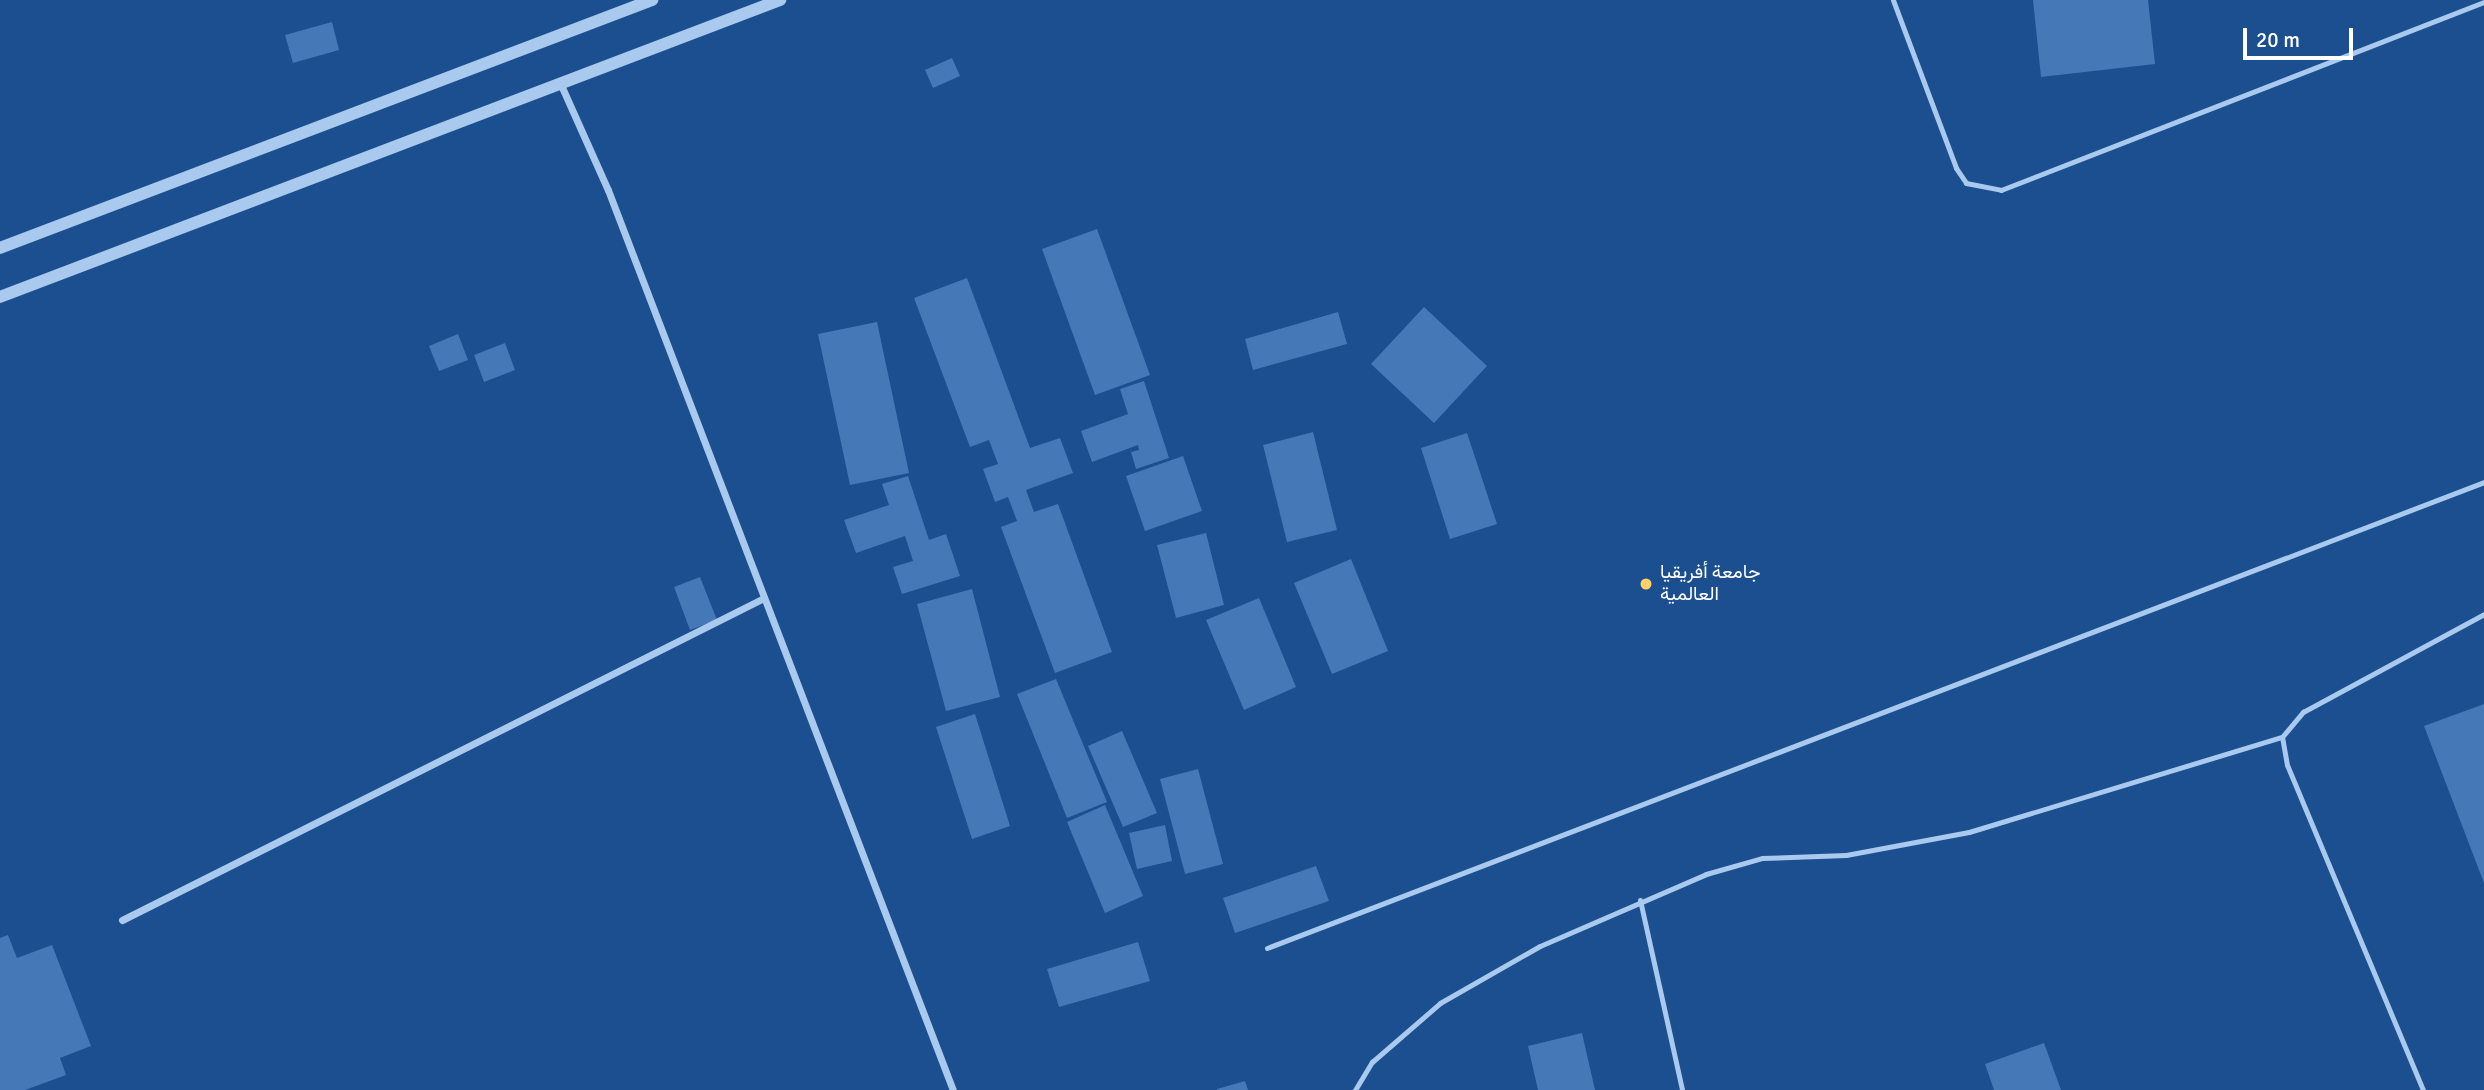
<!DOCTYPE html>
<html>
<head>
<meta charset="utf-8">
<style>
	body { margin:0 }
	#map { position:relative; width:2484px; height:1090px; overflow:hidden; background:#1b4f8f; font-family:Signika,Vazirmatn,sans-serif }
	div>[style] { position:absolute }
	.building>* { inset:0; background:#4478b7 }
	.service>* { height:5px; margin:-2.5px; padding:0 2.5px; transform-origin:2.5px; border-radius:2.5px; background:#a9c9ee }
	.minor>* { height:7px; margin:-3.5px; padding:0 3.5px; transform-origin:3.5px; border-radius:3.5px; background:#a9c9ee }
	.tertiary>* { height:12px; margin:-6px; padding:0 6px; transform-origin:6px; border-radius:6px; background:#a9c9ee }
	.dots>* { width:19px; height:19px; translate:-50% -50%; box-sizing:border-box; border:4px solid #1b4f8f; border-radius:50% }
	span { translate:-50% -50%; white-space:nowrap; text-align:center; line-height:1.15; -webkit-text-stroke:7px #1b4f8f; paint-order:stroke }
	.poi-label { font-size:19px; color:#fff }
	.left { translate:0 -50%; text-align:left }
	.scale { position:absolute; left:2243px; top:28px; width:110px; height:32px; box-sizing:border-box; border:4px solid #fff; border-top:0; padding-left:9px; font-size:21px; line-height:24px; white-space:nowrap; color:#fff; -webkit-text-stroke:5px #1b4f8f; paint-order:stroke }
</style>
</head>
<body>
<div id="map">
	<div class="building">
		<i style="clip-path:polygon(2033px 0,2148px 0,2155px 64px,2041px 77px)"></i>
		<i style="clip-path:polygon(332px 22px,339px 50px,293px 63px,285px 35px)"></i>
		<i style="clip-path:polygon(952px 58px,960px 76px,933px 88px,925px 70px)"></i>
		<i style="clip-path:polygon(1097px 229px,1150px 375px,1095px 395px,1042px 249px)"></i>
		<i style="clip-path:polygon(967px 278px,1030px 448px,1060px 438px,1073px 473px,1026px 490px,1034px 512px,1058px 504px,1112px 652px,1055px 673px,1001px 527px,1017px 521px,1008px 497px,995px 502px,983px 469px,998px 464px,989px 440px,970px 447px,914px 298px)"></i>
		<i style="clip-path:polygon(1424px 307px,1487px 366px,1434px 423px,1371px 364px)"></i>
		<i style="clip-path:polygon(1338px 312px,1347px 344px,1253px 370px,1245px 339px)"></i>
		<i style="clip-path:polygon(877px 322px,909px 473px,850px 485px,818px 334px)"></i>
		<i style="clip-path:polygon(458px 334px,468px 360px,439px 371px,429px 346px)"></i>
		<i style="clip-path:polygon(505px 343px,515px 370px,484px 382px,474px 355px)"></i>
		<i style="clip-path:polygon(1144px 381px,1169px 458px,1136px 469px,1131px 452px,1139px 450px,1138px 445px,1092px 462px,1081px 431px,1128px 414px,1120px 389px)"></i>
		<i style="clip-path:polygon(1313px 432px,1337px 530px,1287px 542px,1263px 445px)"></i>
		<i style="clip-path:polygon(1467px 433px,1497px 524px,1450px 539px,1421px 448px)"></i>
		<i style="clip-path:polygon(1183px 456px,1202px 511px,1145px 531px,1126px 476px)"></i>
		<i style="clip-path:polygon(908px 476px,929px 540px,946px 534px,960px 576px,902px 594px,893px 567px,913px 561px,905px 536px,856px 553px,844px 520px,889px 505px,882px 484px)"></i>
		<i style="clip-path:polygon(1206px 533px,1224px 605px,1176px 618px,1157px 545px)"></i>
		<i style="clip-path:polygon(1351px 559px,1388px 651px,1332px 674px,1294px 583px)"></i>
		<i style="clip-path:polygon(700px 577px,717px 620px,690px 630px,674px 587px)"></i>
		<i style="clip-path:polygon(972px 589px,1000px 697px,946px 711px,917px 604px)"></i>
		<i style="clip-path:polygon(1259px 598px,1296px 687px,1244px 710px,1206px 620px)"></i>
		<i style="clip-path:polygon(1056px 679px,1107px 802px,1067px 818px,1017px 694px)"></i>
		<i style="clip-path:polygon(2484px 704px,2484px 883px,2424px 726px)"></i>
		<i style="clip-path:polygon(975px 714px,1010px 826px,972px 839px,936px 727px)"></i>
		<i style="clip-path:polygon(1122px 731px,1157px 813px,1123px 827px,1088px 746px)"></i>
		<i style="clip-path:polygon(1198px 769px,1223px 864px,1185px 874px,1160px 779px)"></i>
		<i style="clip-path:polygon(1105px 805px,1143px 896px,1105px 913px,1067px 822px)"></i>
		<i style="clip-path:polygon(1165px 825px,1172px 861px,1137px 869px,1129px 833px)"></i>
		<i style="clip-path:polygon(1316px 866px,1329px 901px,1235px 933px,1223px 898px)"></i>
		<i style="clip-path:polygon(8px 935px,17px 958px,52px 945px,91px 1046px,60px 1058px,66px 1075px,25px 1090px,0 1090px,0 938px)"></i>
		<i style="clip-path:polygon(1138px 942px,1150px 981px,1059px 1007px,1047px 969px)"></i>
		<i style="clip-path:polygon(1582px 1033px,1595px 1090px,1538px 1090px,1528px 1046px)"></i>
		<i style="clip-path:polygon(2044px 1043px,2061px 1090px,1994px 1090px,1985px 1064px)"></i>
		<i style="clip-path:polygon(1245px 1081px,1248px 1090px,1217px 1090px,1217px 1089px)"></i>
	</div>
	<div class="service">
		<i style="left:1893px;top:0;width:179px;rotate:69.4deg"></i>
		<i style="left:1956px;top:168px;width:18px;rotate:56deg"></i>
		<i style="left:1966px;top:183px;width:36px;rotate:11deg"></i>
		<i style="left:2001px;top:190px;width:518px;rotate:-21.27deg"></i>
		<i style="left:1640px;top:900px;width:195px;rotate:77.5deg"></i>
		<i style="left:1267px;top:948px;width:1303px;rotate:-20.95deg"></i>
		<i style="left:1355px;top:1090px;width:33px;rotate:-59deg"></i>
		<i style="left:1372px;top:1062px;width:90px;rotate:-40.9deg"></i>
		<i style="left:1440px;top:1003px;width:115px;rotate:-29.7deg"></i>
		<i style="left:1540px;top:946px;width:181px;rotate:-23.4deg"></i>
		<i style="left:1706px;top:874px;width:58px;rotate:-15.9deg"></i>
		<i style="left:1762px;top:858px;width:84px;rotate:-2deg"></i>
		<i style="left:1846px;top:855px;width:125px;rotate:-10.6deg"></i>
		<i style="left:1969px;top:832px;width:327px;rotate:-16.9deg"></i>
		<i style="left:2423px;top:1090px;width:352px;rotate:-112.7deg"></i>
		<i style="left:2287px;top:765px;width:28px;rotate:-100deg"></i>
		<i style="left:2282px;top:737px;width:33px;rotate:-50deg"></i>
		<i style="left:2303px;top:712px;width:206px;rotate:-28.4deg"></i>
	</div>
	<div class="minor">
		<i style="left:561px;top:85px;width:115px;rotate:65.9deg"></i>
		<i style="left:608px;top:190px;width:964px;rotate:69.03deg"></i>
		<i style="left:122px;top:920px;width:718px;rotate:-26.64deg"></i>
	</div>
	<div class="tertiary">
		<i style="left:0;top:248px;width:698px;rotate:-20.83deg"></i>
		<i style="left:0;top:297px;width:835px;rotate:-20.85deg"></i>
	</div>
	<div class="dots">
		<i style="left:1646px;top:584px;background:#ffd166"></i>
	</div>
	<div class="poi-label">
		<span class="left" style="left:1660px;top:584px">جامعة أفريقيا<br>العالمية</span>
	</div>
	<div class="scale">20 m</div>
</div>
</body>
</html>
